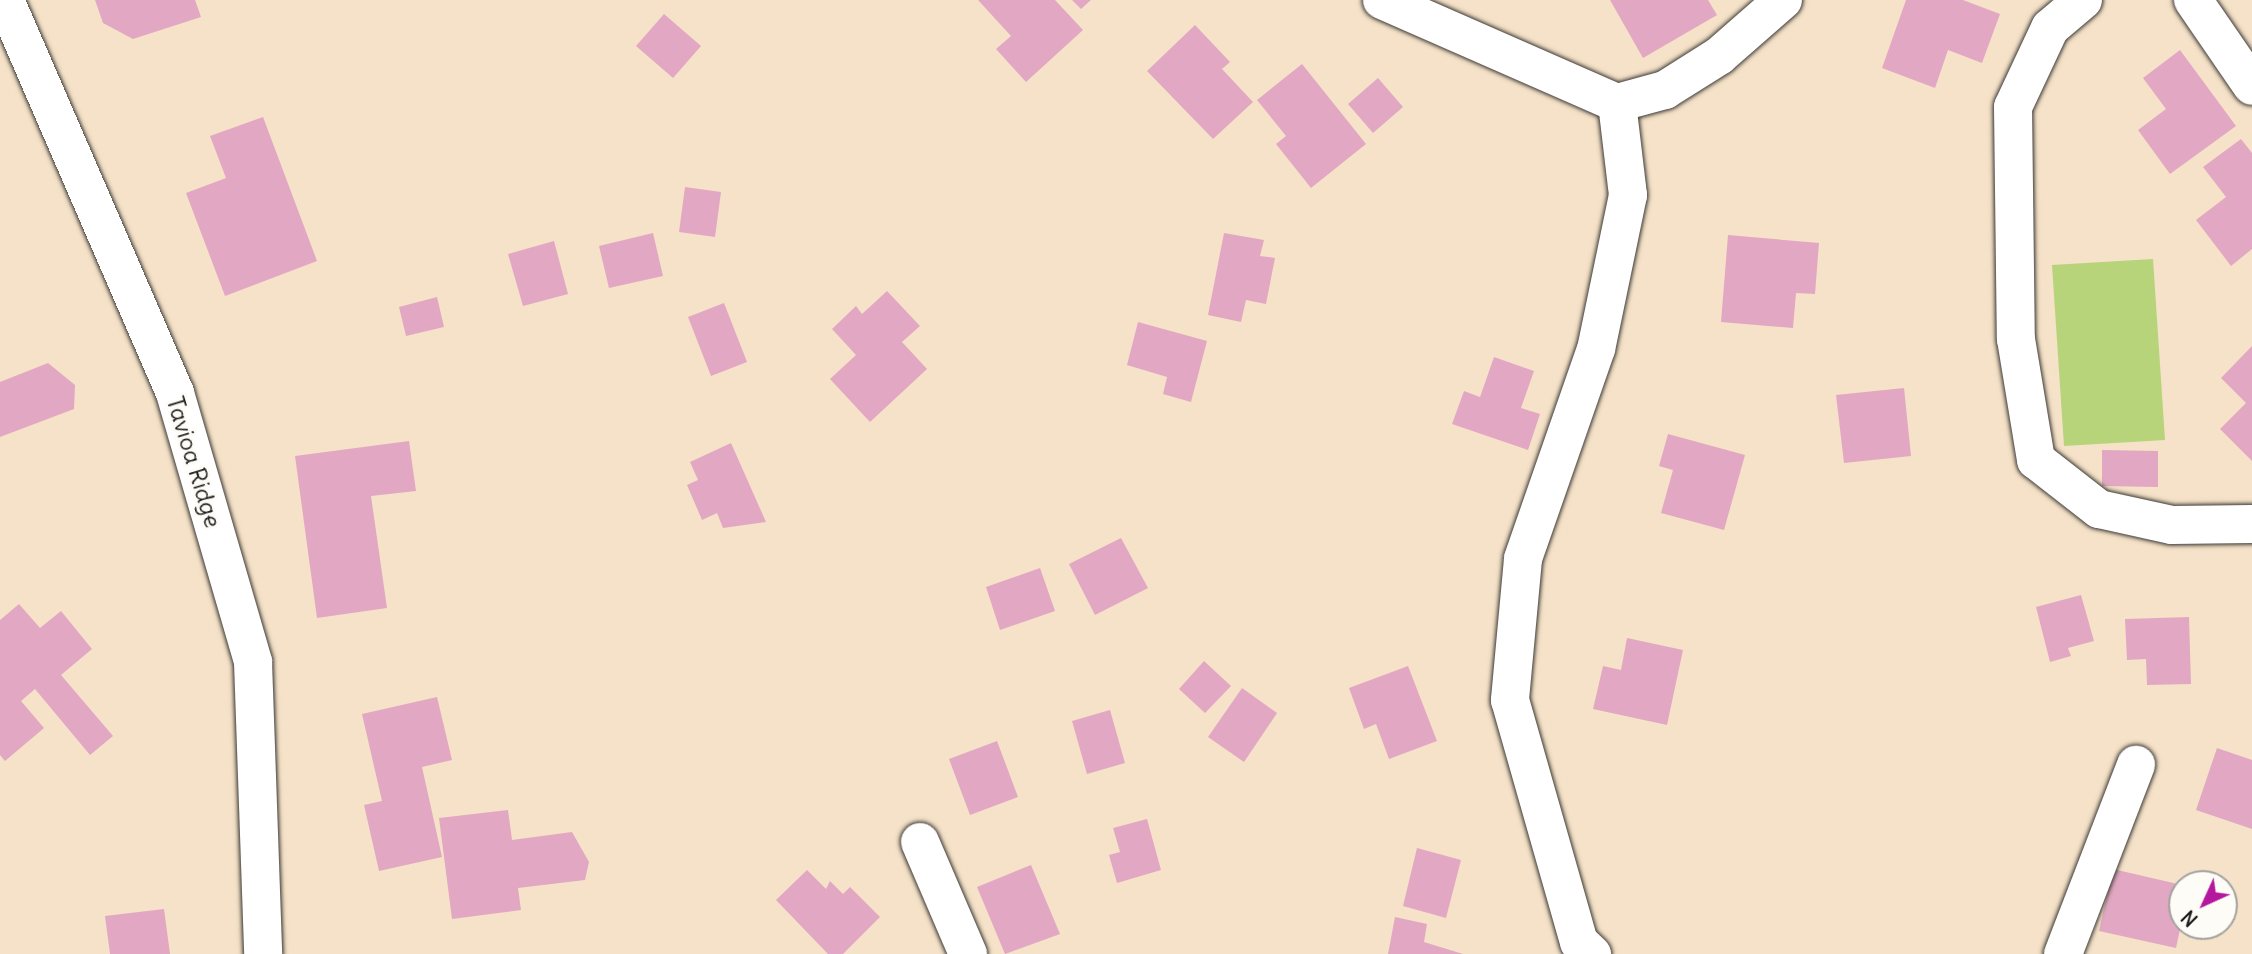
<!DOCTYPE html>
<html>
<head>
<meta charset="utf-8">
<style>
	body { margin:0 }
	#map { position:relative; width:2252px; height:954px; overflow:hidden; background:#f5e2c8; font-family:Delius,sans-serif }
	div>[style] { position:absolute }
	.green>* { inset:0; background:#b7d47a }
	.building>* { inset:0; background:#e2a8c3 }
	.roads { filter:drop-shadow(0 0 2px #3d3a36) drop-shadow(0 0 2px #3d3a36) }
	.street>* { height:38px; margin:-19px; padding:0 19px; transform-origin:19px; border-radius:19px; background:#fff }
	span { translate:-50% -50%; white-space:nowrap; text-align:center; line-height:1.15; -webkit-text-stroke:6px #fdfcf7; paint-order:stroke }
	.street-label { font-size:24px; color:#1c1c1c }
	.north { position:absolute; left:2168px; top:870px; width:70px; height:70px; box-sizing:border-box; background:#fdfcf7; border:2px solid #a3a29f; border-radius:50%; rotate:225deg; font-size:19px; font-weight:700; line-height:28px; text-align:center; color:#1c1c1c }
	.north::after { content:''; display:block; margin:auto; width:24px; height:32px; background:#b5179e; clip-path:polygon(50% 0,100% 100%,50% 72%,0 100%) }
</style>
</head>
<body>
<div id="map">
	<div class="green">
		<i style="clip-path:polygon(2153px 259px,2165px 440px,2064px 446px,2052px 265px)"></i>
	</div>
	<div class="building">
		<i style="clip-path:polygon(95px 0,195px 0,201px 17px,133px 39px,103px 23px)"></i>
		<i style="clip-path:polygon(978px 0,1055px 0,1083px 30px,1026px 82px,996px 49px,1011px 36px)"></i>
		<i style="clip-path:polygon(1072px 0,1091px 0,1081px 9px)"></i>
		<i style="clip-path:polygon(1610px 0,1708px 0,1717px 15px,1643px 58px)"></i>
		<i style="clip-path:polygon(1906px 0,1963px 0,2000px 14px,1982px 63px,1948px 50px,1935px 88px,1882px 68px)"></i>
		<i style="clip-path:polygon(664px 14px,701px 46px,673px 78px,636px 46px)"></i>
		<i style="clip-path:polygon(1195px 25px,1230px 62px,1222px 69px,1253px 102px,1213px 139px,1147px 71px)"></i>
		<i style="clip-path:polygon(2180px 50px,2236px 126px,2170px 174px,2138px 130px,2166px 109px,2143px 78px)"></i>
		<i style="clip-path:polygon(1302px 64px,1366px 144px,1311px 188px,1276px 144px,1286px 136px,1257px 100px)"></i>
		<i style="clip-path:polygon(1378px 78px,1403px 107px,1373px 133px,1348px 104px)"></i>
		<i style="clip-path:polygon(263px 117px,317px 261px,225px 296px,186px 193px,226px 178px,210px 136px)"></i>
		<i style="clip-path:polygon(2241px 139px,2252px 153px,2252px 249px,2231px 266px,2196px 220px,2226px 197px,2203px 167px)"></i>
		<i style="clip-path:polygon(685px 187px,721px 192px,715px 237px,679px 232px)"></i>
		<i style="clip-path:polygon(653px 233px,663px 276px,609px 288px,599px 246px)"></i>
		<i style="clip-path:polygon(1224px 233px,1264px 240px,1260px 256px,1275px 258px,1266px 304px,1246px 300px,1241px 322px,1208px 315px)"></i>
		<i style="clip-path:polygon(1728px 235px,1819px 243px,1815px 294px,1796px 293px,1793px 328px,1721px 322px)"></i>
		<i style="clip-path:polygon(554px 241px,568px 294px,523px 306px,508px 254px)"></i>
		<i style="clip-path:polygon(887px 291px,920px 326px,902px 342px,927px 369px,870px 422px,830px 379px,856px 355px,832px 329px,856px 306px,862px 314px)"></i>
		<i style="clip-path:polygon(437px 297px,444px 327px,406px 336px,399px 307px)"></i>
		<i style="clip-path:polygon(724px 303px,747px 362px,711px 376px,688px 317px)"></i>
		<i style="clip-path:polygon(1138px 322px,1207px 341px,1191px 402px,1163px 394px,1167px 377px,1127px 365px)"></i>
		<i style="clip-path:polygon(2252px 346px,2252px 461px,2220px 429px,2246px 403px,2221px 378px)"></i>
		<i style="clip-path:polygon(1494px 357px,1534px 371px,1521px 408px,1540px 414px,1528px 450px,1452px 424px,1464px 391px,1480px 397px)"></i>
		<i style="clip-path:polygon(48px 363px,75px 385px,74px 409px,0 437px,0 382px)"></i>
		<i style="clip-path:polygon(1904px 388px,1911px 456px,1844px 463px,1836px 395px)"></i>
		<i style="clip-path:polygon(1668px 434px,1745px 455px,1724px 530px,1661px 513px,1673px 470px,1659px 466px)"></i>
		<i style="clip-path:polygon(409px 441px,416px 491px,371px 496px,387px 608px,317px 618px,295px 456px)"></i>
		<i style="clip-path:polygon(731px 443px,766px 522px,723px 528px,717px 513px,702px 520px,687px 485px,698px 480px,690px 462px)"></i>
		<i style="clip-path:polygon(2102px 450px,2158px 451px,2158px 487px,2102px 486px)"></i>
		<i style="clip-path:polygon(1121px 538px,1148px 588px,1095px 615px,1069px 564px)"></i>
		<i style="clip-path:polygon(1040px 568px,1055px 611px,1000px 630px,986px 587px)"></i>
		<i style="clip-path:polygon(2081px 595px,2094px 641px,2068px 648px,2071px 656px,2050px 662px,2036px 607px)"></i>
		<i style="clip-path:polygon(19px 604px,40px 628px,61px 611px,92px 649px,61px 675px,113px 736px,90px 755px,35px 689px,21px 701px,44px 728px,5px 761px,0 755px,0 620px)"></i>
		<i style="clip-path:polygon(2189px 617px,2191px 684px,2147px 685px,2146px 659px,2127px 660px,2125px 619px)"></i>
		<i style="clip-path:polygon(1627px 638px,1683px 650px,1667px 725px,1593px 709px,1603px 666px,1621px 670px)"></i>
		<i style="clip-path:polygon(1204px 661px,1231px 686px,1205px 713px,1179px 689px)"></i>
		<i style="clip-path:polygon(1408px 666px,1437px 741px,1389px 759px,1376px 724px,1364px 729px,1349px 688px)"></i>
		<i style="clip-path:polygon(1242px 688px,1277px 713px,1244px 762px,1208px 737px)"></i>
		<i style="clip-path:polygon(437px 697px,452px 760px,422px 767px,442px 857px,379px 871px,364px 805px,382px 801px,362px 714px)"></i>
		<i style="clip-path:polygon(1110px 710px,1125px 763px,1087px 774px,1072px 721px)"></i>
		<i style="clip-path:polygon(997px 741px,1018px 797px,970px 815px,949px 759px)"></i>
		<i style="clip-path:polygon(2217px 748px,2252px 760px,2252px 829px,2196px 810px)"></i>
		<i style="clip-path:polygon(508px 810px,512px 840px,572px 832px,589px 862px,585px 880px,518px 888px,521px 910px,452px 919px,439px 818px)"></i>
		<i style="clip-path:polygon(1147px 819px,1161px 870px,1117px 883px,1109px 855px,1120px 852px,1113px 828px)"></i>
		<i style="clip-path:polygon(1417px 848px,1461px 860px,1446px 918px,1403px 906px)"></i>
		<i style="clip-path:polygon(1031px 865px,1060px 934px,1005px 954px,977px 887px)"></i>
		<i style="clip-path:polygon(2113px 869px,2182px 885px,2182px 920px,2176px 948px,2099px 931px)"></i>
		<i style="clip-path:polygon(807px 870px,826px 889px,830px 881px,843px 894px,850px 887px,880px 917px,843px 954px,828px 954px,776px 900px)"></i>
		<i style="clip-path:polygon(164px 909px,170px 954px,110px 954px,105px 916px)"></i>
		<i style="clip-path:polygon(1395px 917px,1427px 924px,1424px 942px,1463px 954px,1388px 954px)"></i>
	</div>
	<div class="roads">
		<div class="street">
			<i style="left:5px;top:0;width:428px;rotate:66.6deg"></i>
			<i style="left:175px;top:393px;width:280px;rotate:73.8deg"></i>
			<i style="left:253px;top:662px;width:292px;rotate:88deg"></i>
			<i style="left:1382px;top:0;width:257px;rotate:23.7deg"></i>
			<i style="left:1617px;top:103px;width:93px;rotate:83.2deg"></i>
			<i style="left:1628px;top:195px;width:157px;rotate:101.7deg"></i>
			<i style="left:1596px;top:349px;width:222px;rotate:109.2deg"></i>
			<i style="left:1523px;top:559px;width:142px;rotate:95.3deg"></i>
			<i style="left:1510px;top:700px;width:252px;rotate:74.1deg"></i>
			<i style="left:1579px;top:942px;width:18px;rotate:43deg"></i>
			<i style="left:2083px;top:0;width:43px;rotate:139.7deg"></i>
			<i style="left:2050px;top:28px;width:87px;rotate:115.1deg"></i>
			<i style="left:2013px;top:107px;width:232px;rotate:89.3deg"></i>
			<i style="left:2016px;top:339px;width:123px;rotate:80.6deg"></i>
			<i style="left:2036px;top:460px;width:80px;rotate:37.9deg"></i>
			<i style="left:2099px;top:509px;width:75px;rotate:12.4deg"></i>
			<i style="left:2172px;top:525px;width:80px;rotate:-0.7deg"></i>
			<i style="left:2193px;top:0;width:104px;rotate:55.5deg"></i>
			<i style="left:1617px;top:103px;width:50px;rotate:-15.2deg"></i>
			<i style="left:1665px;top:90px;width:64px;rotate:-32.2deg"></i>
			<i style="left:1719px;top:56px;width:85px;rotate:-41.2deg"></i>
			<i style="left:920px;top:842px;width:122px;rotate:66.8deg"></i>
			<i style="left:2063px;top:954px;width:203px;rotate:-68.9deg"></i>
		</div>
	</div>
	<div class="street-label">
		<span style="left:194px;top:462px;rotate:73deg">Tavioa Ridge</span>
	</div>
	<div class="north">N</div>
</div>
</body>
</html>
